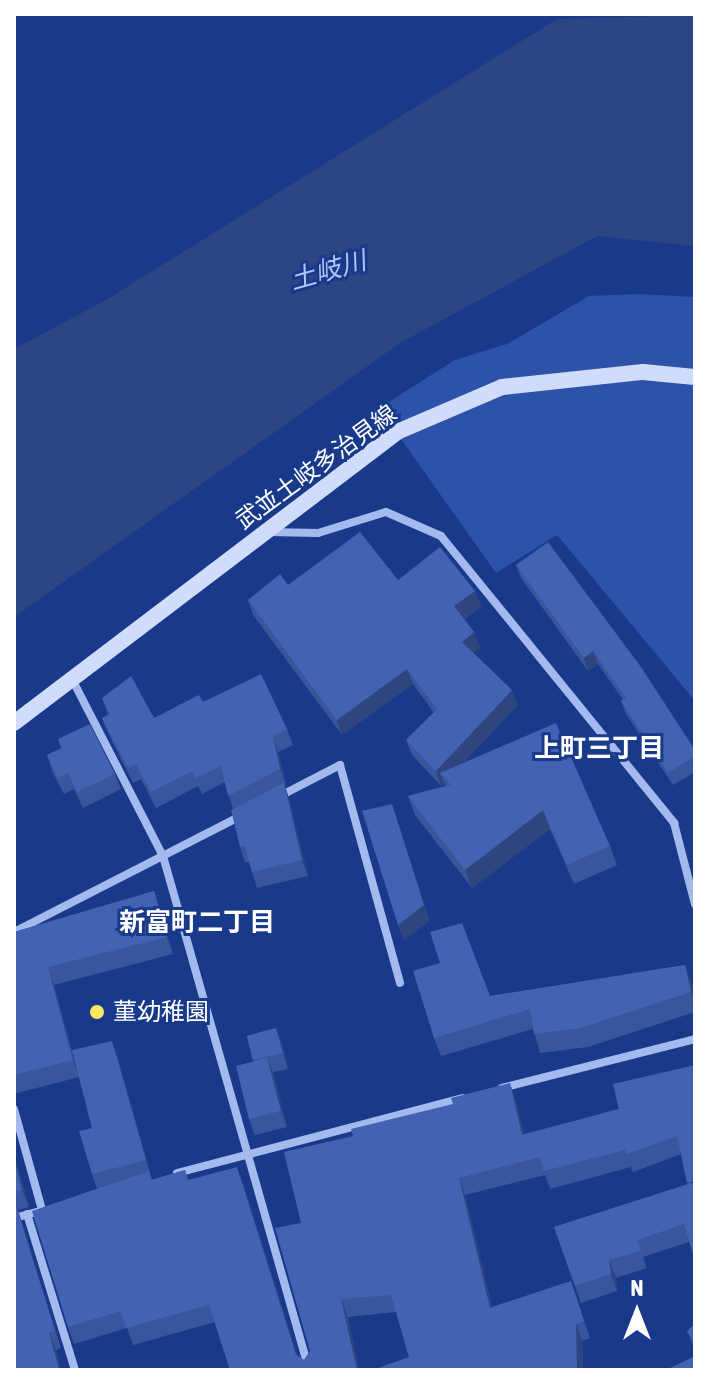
<!DOCTYPE html>
<html>
<head>
<meta charset="utf-8">
<style>
	body { margin:0 }
	#map { position:relative; width:709px; height:1384px; overflow:hidden; background:#193a8b; font-family:"Asap Condensed","Noto Sans JP",sans-serif }
	div>[style] { position:absolute }
	.green>* { inset:0; background:#2c52a9 }
	.water>* { inset:0; background:#2d4582 }
	.minor>* { height:8px; margin:-4px; padding:0 4px; transform-origin:4px; border-radius:4px; background:#a4baee }
	.secondary>* { height:16px; margin:-8px; padding:0 8px; transform-origin:8px; border-radius:8px; background:#d1dcfa }
	.wall>* { inset:0; background:#39559b }
	.shaded-wall>* { inset:0; background:#2e457e }
	.building>* { inset:0; background:#4263b4 }
	.dots>* { width:22px; height:22px; translate:-50% -50%; box-sizing:border-box; border:4px solid #193a8b; border-radius:50% }
	span { translate:-50% -50%; white-space:nowrap; text-align:center; line-height:1.15; -webkit-text-stroke:6px #193a8b; paint-order:stroke }
	.street-label { font-size:24px; color:#fff }
	.poi-label { font-size:24px; color:#fff }
	.left { translate:0 -50%; text-align:left }
	.water-label { font-size:26px; color:#b0c5f5; font-style:italic }
	.neighbourhood-label { font-size:26px; color:#fff; font-weight:700 }
	.frame { position:absolute; inset:0; border:16px solid #fff; pointer-events:none }
	.north { position:absolute; left:597px; top:1272px; width:80px; height:80px; -webkit-text-stroke:6px #193a8b; paint-order:stroke; rotate:0deg; font-size:22px; font-weight:700; line-height:32px; text-align:center; color:#fff }
	.north::after { content:''; display:block; margin:auto; width:28px; height:36px; background:#fff; clip-path:polygon(50% 0,100% 100%,50% 72%,0 100%) }
</style>
</head>
<body>
<div id="map">
	<div class="green">
		<i style="clip-path:polygon(638px 294px,695px 297px,695px 701px,557px 535px,496px 573px,379px 408px,455px 360px,507px 344px,589px 296px)"></i>
	</div>
	<div class="water">
		<i style="clip-path:polygon(695px 15px,695px 246px,597px 236px,400px 343px,14px 617px,14px 349px,106px 300px,557px 19px)"></i>
	</div>
	<div class="minor">
		<i style="left:268px;top:532px;width:50px;rotate:1.1deg"></i>
		<i style="left:318px;top:533px;width:71px;rotate:-17.2deg"></i>
		<i style="left:386px;top:512px;width:60px;rotate:23.6deg"></i>
		<i style="left:441px;top:536px;width:370px;rotate:50.9deg"></i>
		<i style="left:674px;top:823px;width:84px;rotate:75.5deg"></i>
		<i style="left:72px;top:679px;width:199px;rotate:62.8deg"></i>
		<i style="left:163px;top:856px;width:534px;rotate:74.14deg"></i>
		<i style="left:278px;top:797px;width:70px;rotate:-27.3deg"></i>
		<i style="left:340px;top:765px;width:226px;rotate:74.6deg"></i>
		<i style="left:14px;top:932px;width:255px;rotate:-27.1deg"></i>
		<i style="left:502px;top:1088px;width:199px;rotate:-14.2deg"></i>
		<i style="left:14px;top:1109px;width:105px;rotate:74.5deg"></i>
		<i style="left:177px;top:1173px;width:295px;rotate:-14.7deg"></i>
		<i style="left:27px;top:1214px;width:163px;rotate:72.9deg"></i>
		<i style="left:14px;top:1218px;width:27px;rotate:-15deg"></i>
	</div>
	<div class="secondary">
		<i style="left:14px;top:723px;width:481px;rotate:-37.2deg"></i>
		<i style="left:397px;top:432px;width:114px;rotate:-23.2deg"></i>
		<i style="left:502px;top:387px;width:142px;rotate:-6.1deg"></i>
		<i style="left:643px;top:372px;width:52px;rotate:5.5deg"></i>
	</div>
	<div class="wall">
		<i style="clip-path:polygon(516px 565px,695px 750px,695px 772px,673px 785px,626px 714px,621px 701px,623px 700px,598px 664px,588px 671px,521px 578px)"></i>
		<i style="clip-path:polygon(398px 580px,475px 591px,481px 607px,464px 619px,474px 632px,480px 648px,473px 653px,518px 705px,462px 764px,610px 846px,617px 865px,574px 884px,550px 829px,472px 888px,415px 815px,408px 796px,445px 786px,444px 783px,441px 786px,412px 755px,406px 740px,434px 713px,413px 684px,342px 735px,253px 615px,248px 600px,288px 585px)"></i>
		<i style="clip-path:polygon(102px 698px,154px 718px,203px 702px,287px 729px,293px 745px,278px 752px,286px 785px,285px 786px,289px 799px,308px 876px,257px 888px,249px 862px,245px 862px,240px 847px,233px 809px,225px 782px,202px 794px,198px 786px,156px 808px,141px 779px,133px 783px,108px 733px,102px 718px,108px 715px)"></i>
		<i style="clip-path:polygon(58px 739px,115px 774px,121px 789px,83px 808px,74px 789px,64px 794px,52px 771px,47px 755px,61px 748px)"></i>
		<i style="clip-path:polygon(154px 891px,173px 954px,54px 985px,72px 1050px,117px 1055px,152px 1180px,185px 1170px,188px 1180px,243px 1184px,297px 1355px,304px 1360px,310px 1351px,301px 1223px,516px 1101px,524px 1134px,619px 1109px,695px 1065px,689px 1242px,643px 1257px,647px 1268px,616px 1278px,617px 1291px,581px 1303px,554px 1227px,688px 1184px,681px 1154px,633px 1172px,631px 1167px,550px 1189px,545px 1175px,465px 1195px,492px 1307px,571px 1281px,590px 1338px,582px 1341px,583px 1370px,373px 1370px,409px 1357px,396px 1312px,348px 1317px,359px 1370px,230px 1370px,215px 1322px,133px 1345px,127px 1328px,74px 1344px,68px 1327px,97px 1189px,92px 1174px,92px 1128px,79px 1077px,14px 1094px,14px 932px)"></i>
		<i style="clip-path:polygon(685px 965px,692px 984px,695px 999px,695px 1012px,588px 1047px,540px 1053px,533px 1029px,441px 1056px,434px 1038px,490px 996px)"></i>
		<i style="clip-path:polygon(276px 1028px,282px 1044px,288px 1069px,273px 1072px,287px 1127px,255px 1135px,249px 1119px,253px 1061px,247px 1036px)"></i>
		<i style="clip-path:polygon(14px 1154px,29px 1207px,18px 1210px,61px 1348px,56px 1350px,61px 1370px,14px 1370px)"></i>
		<i style="clip-path:polygon(695px 1324px,695px 1351px,687px 1331px)"></i>
	</div>
	<div class="shaded-wall">
		<i style="clip-path:polygon(475px 591px,481px 607px,460px 621px,454px 606px)"></i>
		<i style="clip-path:polygon(474px 632px,480px 648px,467px 657px,462px 642px)"></i>
		<i style="clip-path:polygon(593px 651px,598px 664px,588px 671px,584px 658px)"></i>
		<i style="clip-path:polygon(407px 669px,413px 684px,342px 735px,337px 720px)"></i>
		<i style="clip-path:polygon(512px 690px,518px 705px,447px 780px,440px 773px,444px 783px,441px 786px,436px 771px)"></i>
		<i style="clip-path:polygon(273px 736px,278px 752px,286px 785px,280px 769px)"></i>
		<i style="clip-path:polygon(284px 783px,289px 799px,308px 876px,302px 860px)"></i>
		<i style="clip-path:polygon(392px 804px,430px 921px,404px 941px,398px 925px)"></i>
		<i style="clip-path:polygon(543px 810px,550px 829px,472px 888px,465px 870px)"></i>
		<i style="clip-path:polygon(154px 891px,160px 909px,173px 954px,167px 937px)"></i>
		<i style="clip-path:polygon(685px 965px,692px 984px,695px 1004px,691px 992px)"></i>
		<i style="clip-path:polygon(48px 967px,54px 985px,79px 1077px,73px 1060px)"></i>
		<i style="clip-path:polygon(276px 1028px,282px 1044px,288px 1069px,283px 1053px)"></i>
		<i style="clip-path:polygon(112px 1041px,117px 1055px,151px 1175px,146px 1160px)"></i>
		<i style="clip-path:polygon(267px 1058px,273px 1073px,287px 1127px,281px 1111px)"></i>
		<i style="clip-path:polygon(510px 1083px,516px 1101px,529px 1152px,522px 1135px)"></i>
		<i style="clip-path:polygon(14px 1154px,29px 1207px,22px 1190px,14px 1159px)"></i>
		<i style="clip-path:polygon(237px 1167px,243px 1184px,302px 1370px,296px 1355px)"></i>
		<i style="clip-path:polygon(459px 1178px,465px 1195px,496px 1325px,490px 1308px)"></i>
		<i style="clip-path:polygon(16px 1206px,22px 1223px,61px 1348px,55px 1331px)"></i>
		<i style="clip-path:polygon(609px 1260px,616px 1278px,617px 1291px,611px 1274px)"></i>
		<i style="clip-path:polygon(341px 1299px,348px 1317px,359px 1370px,357px 1370px)"></i>
		<i style="clip-path:polygon(576px 1324px,582px 1341px,583px 1370px,577px 1370px)"></i>
		<i style="clip-path:polygon(49px 1332px,56px 1350px,61px 1370px,59px 1370px)"></i>
	</div>
	<div class="building">
		<i style="clip-path:polygon(360px 532px,398px 580px,440px 547px,475px 591px,454px 606px,474px 632px,462px 642px,512px 690px,436px 771px,406px 740px,437px 709px,407px 669px,337px 720px,248px 600px,280px 574px,288px 585px)"></i>
		<i style="clip-path:polygon(548px 542px,641px 667px,695px 750px,695px 756px,668px 773px,621px 701px,626px 698px,593px 651px,584px 658px,516px 565px)"></i>
		<i style="clip-path:polygon(261px 674px,287px 729px,273px 736px,280px 769px,228px 796px,221px 766px,196px 778px,192px 771px,151px 792px,136px 764px,128px 768px,102px 718px,110px 714px,102px 698px,131px 676px,154px 718px,199px 695px,203px 702px)"></i>
		<i style="clip-path:polygon(556px 723px,610px 846px,567px 865px,543px 810px,465px 870px,408px 796px,451px 785px,440px 773px)"></i>
		<i style="clip-path:polygon(90px 724px,115px 774px,77px 792px,68px 773px,58px 778px,47px 755px,62px 748px,58px 739px)"></i>
		<i style="clip-path:polygon(284px 783px,302px 860px,252px 872px,245px 846px,240px 847px,231px 810px)"></i>
		<i style="clip-path:polygon(392px 804px,424px 905px,398px 925px,362px 811px)"></i>
		<i style="clip-path:polygon(154px 891px,167px 937px,48px 967px,73px 1060px,14px 1075px,14px 932px)"></i>
		<i style="clip-path:polygon(462px 923px,490px 996px,685px 965px,691px 992px,581px 1028px,534px 1034px,530px 1009px,434px 1038px,413px 971px,440px 963px,430px 932px)"></i>
		<i style="clip-path:polygon(276px 1028px,283px 1053px,253px 1060px,247px 1036px)"></i>
		<i style="clip-path:polygon(112px 1041px,146px 1160px,92px 1174px,79px 1131px,92px 1128px,72px 1050px)"></i>
		<i style="clip-path:polygon(267px 1058px,281px 1111px,249px 1119px,236px 1066px)"></i>
		<i style="clip-path:polygon(695px 1065px,695px 1181px,687px 1183px,677px 1136px,627px 1154px,625px 1150px,544px 1171px,540px 1157px,459px 1178px,490px 1308px,571px 1281px,584px 1321px,576px 1324px,577px 1370px,373px 1370px,409px 1357px,391px 1295px,341px 1299px,357px 1370px,230px 1370px,209px 1305px,126px 1328px,121px 1311px,68px 1327px,32px 1211px,149px 1171px,151px 1180px,185px 1170px,188px 1180px,237px 1167px,296px 1355px,304px 1360px,310px 1351px,275px 1228px,301px 1223px,284px 1152px,353px 1136px,351px 1129px,453px 1104px,451px 1098px,510px 1083px,522px 1135px,619px 1109px,613px 1084px)"></i>
		<i style="clip-path:polygon(14px 1159px,22px 1190px,14px 1192px)"></i>
		<i style="clip-path:polygon(695px 1182px,695px 1261px,684px 1224px,637px 1240px,641px 1251px,609px 1260px,611px 1274px,575px 1286px,554px 1227px)"></i>
		<i style="clip-path:polygon(14px 1206px,16px 1206px,55px 1331px,49px 1332px,59px 1370px,14px 1370px)"></i>
		<i style="clip-path:polygon(695px 1324px,695px 1342px,687px 1331px)"></i>
		<i style="clip-path:polygon(695px 1356px,695px 1370px,666px 1370px)"></i>
	</div>
	<div class="dots">
		<i style="left:97px;top:1012px;background:#ffe960"></i>
	</div>
	<div class="street-label">
		<span style="left:316px;top:467px;rotate:-36deg">武並土岐多治見線</span>
	</div>
	<div class="poi-label">
		<span class="left" style="left:113px;top:1012px">菫幼稚園</span>
	</div>
	<div class="water-label">
		<span style="left:328px;top:271px;rotate:-16deg">土岐川</span>
	</div>
	<div class="neighbourhood-label">
		<span style="left:599px;top:749px">上町三丁目</span>
		<span style="left:197px;top:923px">新富町二丁目</span>
	</div>
	<div class="frame"></div>
	<div class="north">N</div>
</div>
</body>
</html>
